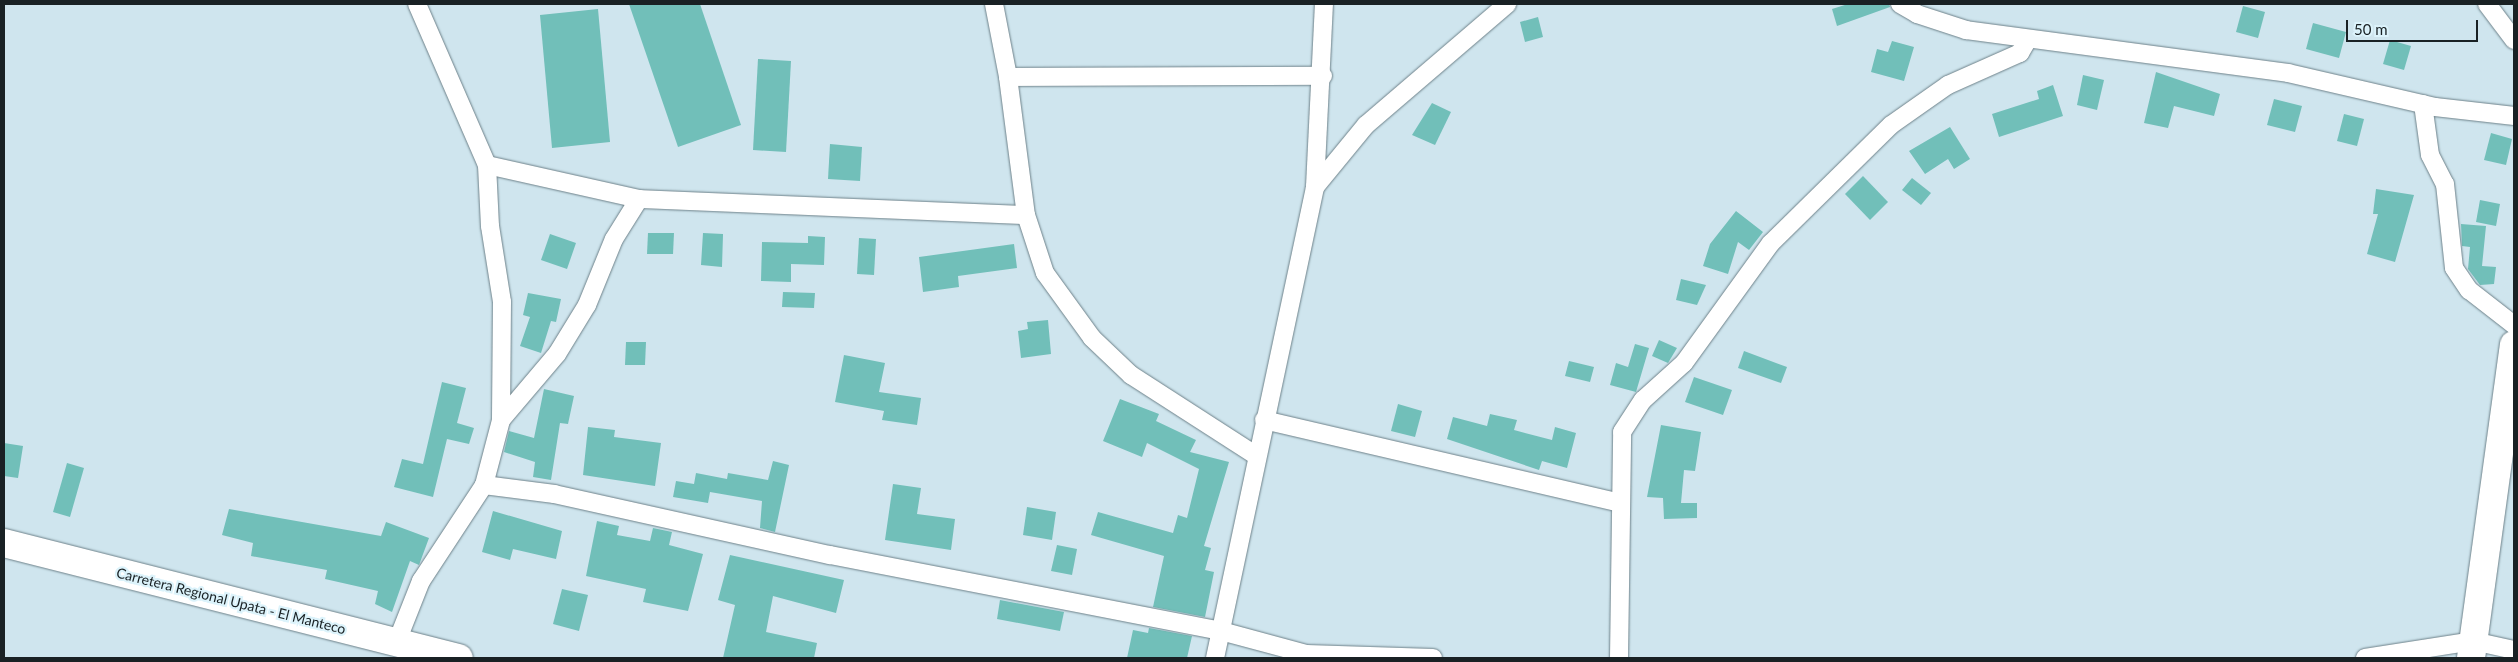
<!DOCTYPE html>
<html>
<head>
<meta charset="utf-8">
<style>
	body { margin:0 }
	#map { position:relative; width:2518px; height:662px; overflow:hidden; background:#cfe5ee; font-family:Lato,sans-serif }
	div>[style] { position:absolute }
	.building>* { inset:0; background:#71bfb9 }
	.roads { filter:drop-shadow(0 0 1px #6d8189) drop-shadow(0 0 1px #6d8189) }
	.minor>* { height:18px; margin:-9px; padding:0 9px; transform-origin:9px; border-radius:9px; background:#fff }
	.primary>* { height:28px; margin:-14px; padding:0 14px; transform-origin:14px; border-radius:14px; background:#fff }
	span { translate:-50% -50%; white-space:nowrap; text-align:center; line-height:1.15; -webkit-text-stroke:4.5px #dcf3fb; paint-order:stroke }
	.street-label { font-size:14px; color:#192124 }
	.frame { position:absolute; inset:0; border:5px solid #192124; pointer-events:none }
	.scale { position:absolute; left:2346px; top:20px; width:132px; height:22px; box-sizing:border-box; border:2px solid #192124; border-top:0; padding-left:6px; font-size:15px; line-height:18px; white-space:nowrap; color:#192124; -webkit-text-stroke:4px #dcf3fb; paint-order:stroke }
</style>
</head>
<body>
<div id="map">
	<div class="building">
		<i style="clip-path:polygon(629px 4px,700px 4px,741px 125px,678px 147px)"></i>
		<i style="clip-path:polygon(1848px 4px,1889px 4px,1890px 7px,1837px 26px,1832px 9px)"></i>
		<i style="clip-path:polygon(2243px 6px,2265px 12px,2258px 38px,2236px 32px)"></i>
		<i style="clip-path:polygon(598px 9px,610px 142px,552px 148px,540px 15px)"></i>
		<i style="clip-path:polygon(1538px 17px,1543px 37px,1525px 42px,1520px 22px)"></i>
		<i style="clip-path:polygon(2313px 23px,2346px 32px,2339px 58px,2306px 49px)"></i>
		<i style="clip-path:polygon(2390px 40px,2411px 46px,2404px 70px,2383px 64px)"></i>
		<i style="clip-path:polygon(1892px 41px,1914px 47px,1904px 81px,1871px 72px,1877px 49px,1888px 52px)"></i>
		<i style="clip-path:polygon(758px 59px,791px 61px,786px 152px,753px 150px)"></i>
		<i style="clip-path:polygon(2156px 72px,2220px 94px,2214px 116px,2174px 106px,2168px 128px,2144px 123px)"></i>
		<i style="clip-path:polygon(2083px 75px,2104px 80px,2097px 110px,2077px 105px)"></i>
		<i style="clip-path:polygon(2053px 85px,2063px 116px,1999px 137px,1992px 114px,2039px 99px,2037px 91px)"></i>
		<i style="clip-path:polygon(2274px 99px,2302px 106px,2295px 132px,2267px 125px)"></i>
		<i style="clip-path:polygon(1432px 103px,1451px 112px,1435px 145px,1412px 135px)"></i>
		<i style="clip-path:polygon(2344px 114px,2364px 119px,2357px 146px,2337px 141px)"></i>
		<i style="clip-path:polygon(1950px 127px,1970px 159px,1954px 169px,1948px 159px,1925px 174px,1909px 151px)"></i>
		<i style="clip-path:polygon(2491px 133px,2512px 139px,2506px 165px,2484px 160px)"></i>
		<i style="clip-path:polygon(830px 144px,862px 147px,860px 181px,828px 179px)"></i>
		<i style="clip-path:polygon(1863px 176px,1888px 202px,1870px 220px,1845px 194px)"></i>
		<i style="clip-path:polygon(1912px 178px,1931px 193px,1921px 205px,1902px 190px)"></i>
		<i style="clip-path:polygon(2376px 189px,2414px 195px,2395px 262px,2367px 254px,2378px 214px,2373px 214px)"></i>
		<i style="clip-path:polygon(2480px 200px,2500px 204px,2496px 226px,2476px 222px)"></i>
		<i style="clip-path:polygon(1736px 211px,1763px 232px,1749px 250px,1738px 242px,1728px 274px,1703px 266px,1710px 244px)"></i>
		<i style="clip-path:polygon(2461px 224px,2486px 226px,2482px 266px,2496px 267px,2494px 284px,2480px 285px,2468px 269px,2470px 247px,2462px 246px)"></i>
		<i style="clip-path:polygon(648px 233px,674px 233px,673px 254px,647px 254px)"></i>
		<i style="clip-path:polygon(703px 233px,723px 234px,722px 267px,701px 265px)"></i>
		<i style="clip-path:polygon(550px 234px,576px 243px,567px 269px,541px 260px)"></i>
		<i style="clip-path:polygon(808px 236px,825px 237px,824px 265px,791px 264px,791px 282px,761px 281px,762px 242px,808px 243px)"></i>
		<i style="clip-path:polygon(859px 238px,876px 239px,874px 275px,857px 274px)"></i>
		<i style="clip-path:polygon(1014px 244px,1017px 268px,958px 276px,959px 287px,923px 292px,919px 257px)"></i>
		<i style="clip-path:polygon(1681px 279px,1706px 285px,1697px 305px,1676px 300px)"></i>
		<i style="clip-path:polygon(783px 292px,815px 293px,814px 308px,782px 307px)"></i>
		<i style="clip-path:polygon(528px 293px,561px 299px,556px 322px,551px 321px,541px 353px,520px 346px,530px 317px,523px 315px)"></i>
		<i style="clip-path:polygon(1048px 320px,1051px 354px,1021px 358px,1018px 331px,1028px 329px,1027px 322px)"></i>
		<i style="clip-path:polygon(1659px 340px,1677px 348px,1668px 363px,1652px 356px)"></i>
		<i style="clip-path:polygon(626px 342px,646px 342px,645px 365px,625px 365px)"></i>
		<i style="clip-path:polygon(1635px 344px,1649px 348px,1636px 392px,1610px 385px,1616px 363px,1628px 367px)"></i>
		<i style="clip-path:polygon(1744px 351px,1787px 367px,1781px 383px,1738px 368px)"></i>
		<i style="clip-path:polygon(844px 355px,885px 363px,879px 392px,921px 398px,917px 425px,882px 420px,884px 411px,835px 402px)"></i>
		<i style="clip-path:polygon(1569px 361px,1594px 367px,1590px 382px,1565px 376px)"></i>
		<i style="clip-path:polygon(1694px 377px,1732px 390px,1723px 415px,1685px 402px)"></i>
		<i style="clip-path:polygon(442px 382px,466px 388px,457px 423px,474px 428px,469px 444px,447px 439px,433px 497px,394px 487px,402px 459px,423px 464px)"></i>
		<i style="clip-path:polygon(544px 389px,574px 396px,568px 424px,560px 423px,551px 480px,533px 477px,535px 462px,504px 452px,509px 431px,534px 438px)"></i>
		<i style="clip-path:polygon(1120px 399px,1159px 414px,1156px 421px,1196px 440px,1190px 452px,1229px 462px,1204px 546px,1211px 548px,1205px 570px,1214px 572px,1205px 617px,1153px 607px,1164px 556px,1091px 535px,1098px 512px,1173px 533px,1178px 515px,1187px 518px,1199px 469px,1147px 443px,1142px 457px,1103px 441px)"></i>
		<i style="clip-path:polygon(1398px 404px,1422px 411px,1415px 437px,1391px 431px)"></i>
		<i style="clip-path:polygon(1490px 414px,1517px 420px,1514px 430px,1552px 440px,1555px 427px,1576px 433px,1567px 468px,1542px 461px,1539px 470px,1447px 439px,1453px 417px,1487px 426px)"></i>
		<i style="clip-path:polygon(1661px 425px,1701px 432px,1695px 471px,1684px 470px,1681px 503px,1697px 503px,1697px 518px,1664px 519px,1663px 498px,1647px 497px)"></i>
		<i style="clip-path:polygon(588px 427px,615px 430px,614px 437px,661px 443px,655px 486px,583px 475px)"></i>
		<i style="clip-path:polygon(4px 443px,23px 446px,18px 478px,4px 476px)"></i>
		<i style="clip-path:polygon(773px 461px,789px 465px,775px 532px,760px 528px,762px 501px,710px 492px,708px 503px,673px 497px,676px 481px,694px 484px,696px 473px,727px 479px,728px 473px,768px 480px)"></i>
		<i style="clip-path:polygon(67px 463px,84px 468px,70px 517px,53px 512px)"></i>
		<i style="clip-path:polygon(893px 484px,921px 488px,917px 514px,955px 519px,951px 550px,885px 540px)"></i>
		<i style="clip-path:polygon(1027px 507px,1056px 512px,1052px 540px,1023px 535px)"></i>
		<i style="clip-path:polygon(229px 509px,381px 536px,386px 522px,429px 538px,419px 565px,410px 561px,392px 612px,375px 604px,378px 591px,325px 579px,327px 570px,251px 556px,253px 543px,222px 535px)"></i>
		<i style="clip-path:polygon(493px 511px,562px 531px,556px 559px,513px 549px,510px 560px,482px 552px)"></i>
		<i style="clip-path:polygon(597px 521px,619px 526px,617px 535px,650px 541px,653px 528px,672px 532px,669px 545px,703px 554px,688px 611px,643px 602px,646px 589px,586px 576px)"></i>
		<i style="clip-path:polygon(1057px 545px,1077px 549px,1072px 575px,1051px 571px)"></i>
		<i style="clip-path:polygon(730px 555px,844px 580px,836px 613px,773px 596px,766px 632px,817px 643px,814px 658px,723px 658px,735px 605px,718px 600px)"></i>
		<i style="clip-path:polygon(562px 589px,588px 595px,579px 631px,553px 624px)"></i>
		<i style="clip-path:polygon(1000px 600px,1064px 612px,1060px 631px,997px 619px)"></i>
		<i style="clip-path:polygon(1149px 628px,1192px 636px,1187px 658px,1127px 658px,1133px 630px,1148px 633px)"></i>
	</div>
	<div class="roads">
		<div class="minor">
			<i style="left:417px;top:4px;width:176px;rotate:66.5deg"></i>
			<i style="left:487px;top:165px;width:61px;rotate:87.2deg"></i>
			<i style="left:490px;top:226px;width:77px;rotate:81deg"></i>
			<i style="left:502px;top:302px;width:118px;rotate:90.5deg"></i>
			<i style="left:994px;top:4px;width:74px;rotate:79.1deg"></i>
			<i style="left:1008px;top:77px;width:139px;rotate:82.6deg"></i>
			<i style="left:1026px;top:215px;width:61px;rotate:71.9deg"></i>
			<i style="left:1045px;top:273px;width:80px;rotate:54.1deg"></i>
			<i style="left:1092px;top:338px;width:54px;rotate:43.5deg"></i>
			<i style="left:1131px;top:375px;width:148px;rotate:32.8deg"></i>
			<i style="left:1900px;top:4px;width:20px;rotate:30deg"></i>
			<i style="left:1917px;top:14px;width:52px;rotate:18.1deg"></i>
			<i style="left:1966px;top:30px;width:325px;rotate:7.6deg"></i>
			<i style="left:2288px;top:73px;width:151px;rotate:13deg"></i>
			<i style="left:2435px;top:107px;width:80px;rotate:6.5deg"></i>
			<i style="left:2487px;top:4px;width:45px;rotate:53.1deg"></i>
			<i style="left:1008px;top:77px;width:315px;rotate:-0.2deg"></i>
			<i style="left:2423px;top:104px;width:51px;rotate:82.2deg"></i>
			<i style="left:2430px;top:155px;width:33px;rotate:63deg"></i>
			<i style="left:2445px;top:184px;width:84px;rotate:83.9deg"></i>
			<i style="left:2454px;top:268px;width:27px;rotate:56deg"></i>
			<i style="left:2469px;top:290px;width:57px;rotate:37.9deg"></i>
			<i style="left:487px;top:165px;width:156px;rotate:12.6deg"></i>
			<i style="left:639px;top:199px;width:387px;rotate:2.4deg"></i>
			<i style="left:1315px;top:187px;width:80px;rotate:-50.6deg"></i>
			<i style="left:1366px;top:125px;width:186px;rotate:-40.6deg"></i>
			<i style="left:1264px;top:420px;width:366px;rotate:13.1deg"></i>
			<i style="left:484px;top:485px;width:71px;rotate:7.3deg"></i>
			<i style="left:554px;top:494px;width:283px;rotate:12.5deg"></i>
			<i style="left:830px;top:555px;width:398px;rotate:11deg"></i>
			<i style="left:1221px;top:631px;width:88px;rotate:15.1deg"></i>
			<i style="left:1306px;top:654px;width:127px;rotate:1.8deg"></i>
			<i style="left:396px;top:644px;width:68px;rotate:-68.4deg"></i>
			<i style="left:421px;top:581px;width:115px;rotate:-56.7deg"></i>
			<i style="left:484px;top:485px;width:67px;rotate:-75.3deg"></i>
			<i style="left:501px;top:420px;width:87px;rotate:-49.7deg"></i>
			<i style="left:557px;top:354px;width:57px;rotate:-58.5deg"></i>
			<i style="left:587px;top:305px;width:71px;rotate:-67.8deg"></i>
			<i style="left:614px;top:239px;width:47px;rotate:-58deg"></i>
			<i style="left:1215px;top:658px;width:481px;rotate:-78deg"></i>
			<i style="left:1315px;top:187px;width:183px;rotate:-87.2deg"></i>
			<i style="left:1619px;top:658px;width:226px;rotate:-89.2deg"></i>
			<i style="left:1622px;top:432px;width:38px;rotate:-57deg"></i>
			<i style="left:1643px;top:400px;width:55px;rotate:-42.1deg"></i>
			<i style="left:1684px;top:363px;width:148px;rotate:-54.1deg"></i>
			<i style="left:1771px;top:243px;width:168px;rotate:-44.5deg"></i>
			<i style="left:1891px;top:125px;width:70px;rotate:-35.1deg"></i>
			<i style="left:1948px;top:85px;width:79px;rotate:-24deg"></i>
			<i style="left:2020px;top:53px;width:14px;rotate:-60deg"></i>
			<i style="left:2365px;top:658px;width:109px;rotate:-8.9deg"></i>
			<i style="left:2473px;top:641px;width:42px;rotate:12.4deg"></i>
		</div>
		<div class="primary">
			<i style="left:4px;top:543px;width:469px;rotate:14.2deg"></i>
			<i style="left:2471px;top:658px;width:316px;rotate:-82.2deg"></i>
		</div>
	</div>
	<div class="street-label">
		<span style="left:231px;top:601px;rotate:14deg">Carretera Regional Upata - El Manteco</span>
	</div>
	<div class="frame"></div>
	<div class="scale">50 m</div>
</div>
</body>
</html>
